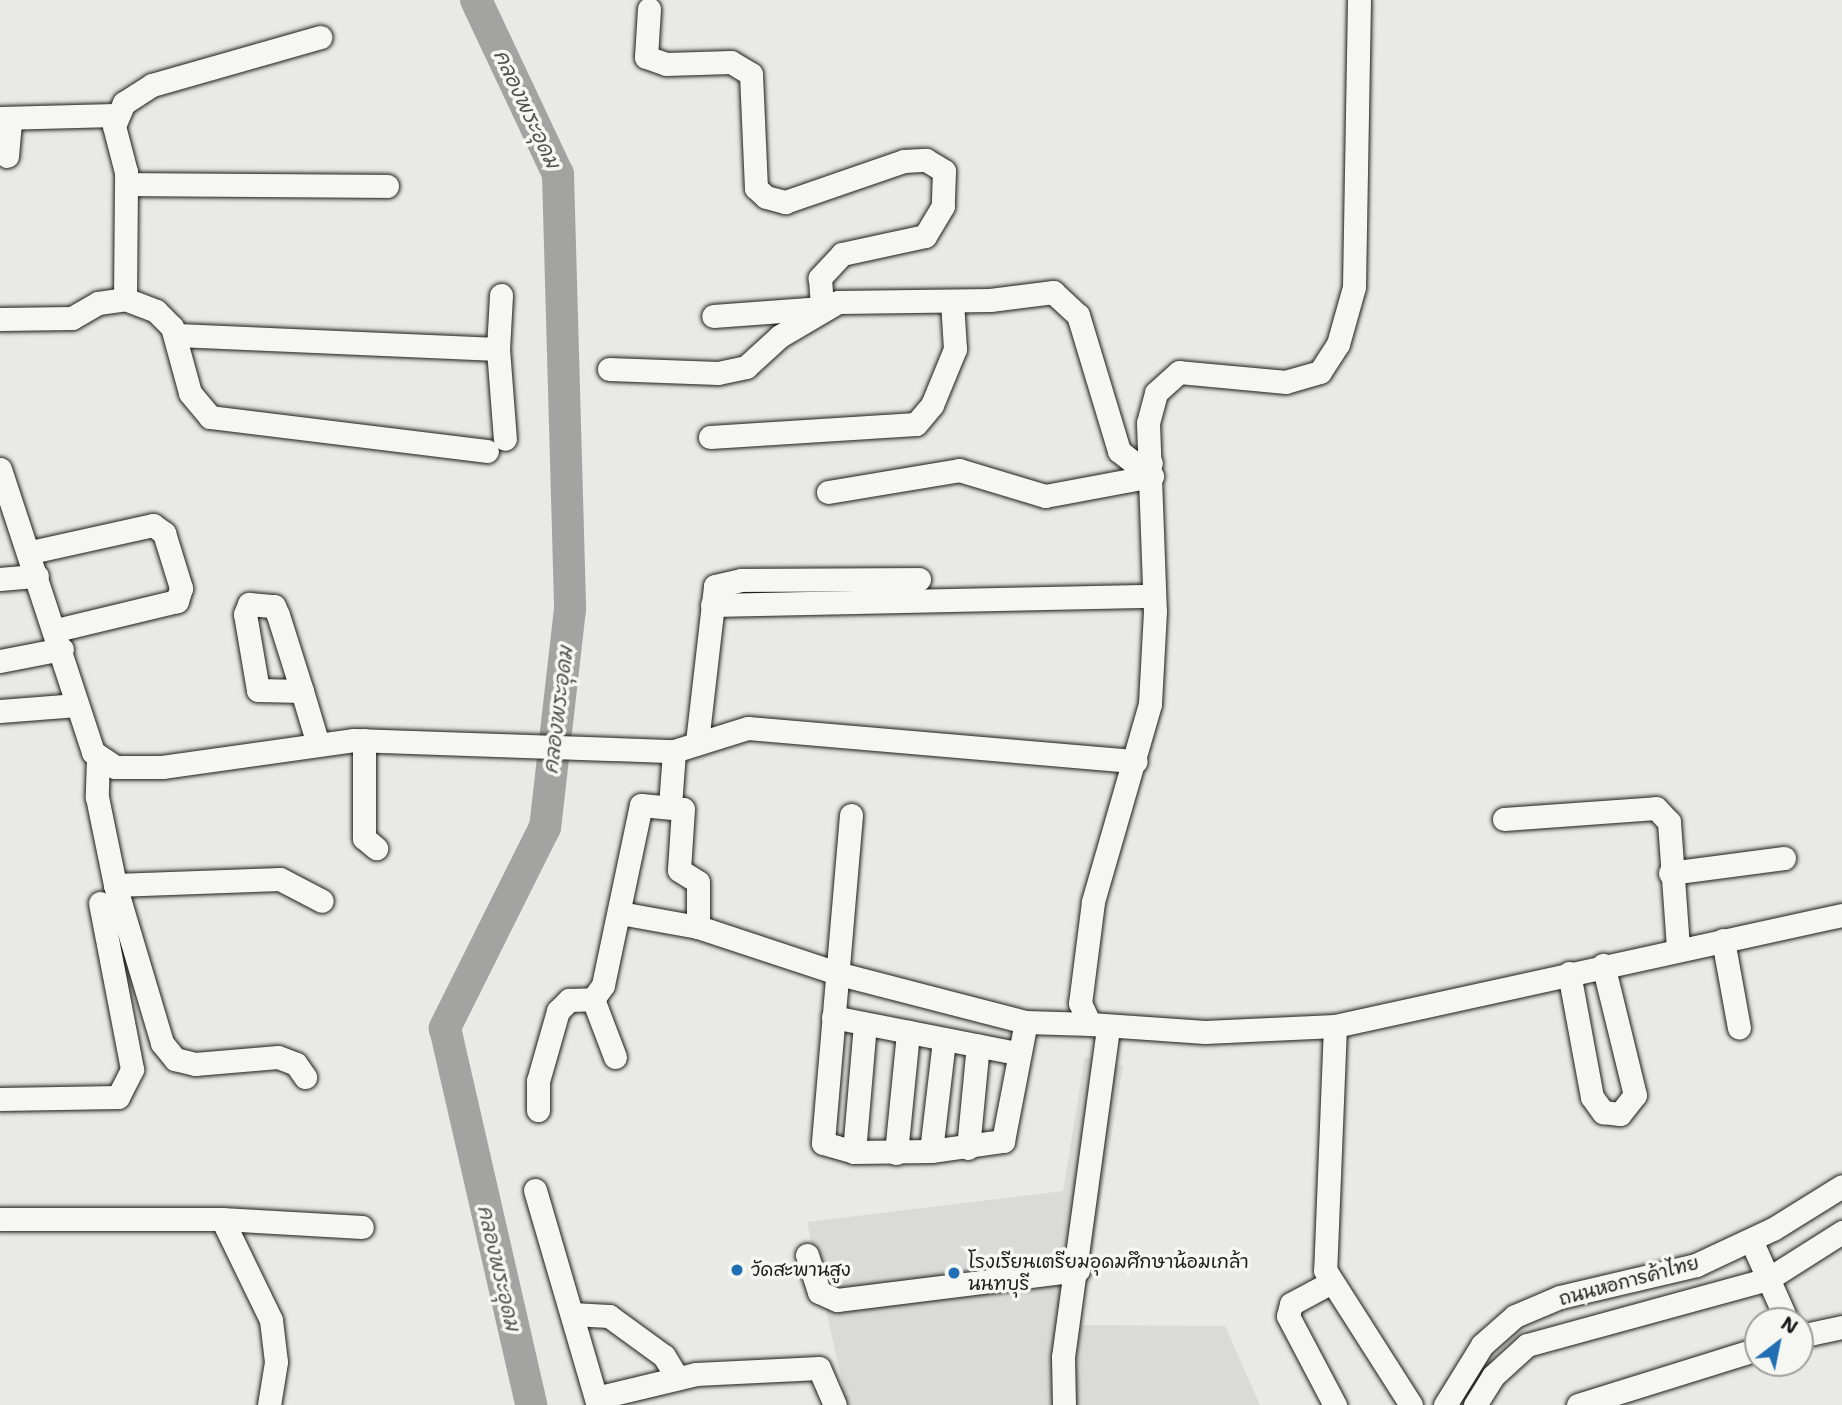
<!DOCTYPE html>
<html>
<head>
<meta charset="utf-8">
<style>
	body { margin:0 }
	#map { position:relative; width:1842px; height:1405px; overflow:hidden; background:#e9e9e5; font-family:"Shantell Sans","Playpen Sans Thai",sans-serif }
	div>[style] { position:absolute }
	.built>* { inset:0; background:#dadad6 }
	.river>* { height:32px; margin:-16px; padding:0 16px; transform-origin:16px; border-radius:16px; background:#a3a3a1 }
	.roads { filter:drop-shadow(0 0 2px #1c1c1c) drop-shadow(0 0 2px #1c1c1c) }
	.minor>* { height:23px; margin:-11.5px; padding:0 11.5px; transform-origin:11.5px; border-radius:11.5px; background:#f6f6f2 }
	.dots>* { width:19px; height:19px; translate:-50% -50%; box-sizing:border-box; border:4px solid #f6f6f2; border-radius:50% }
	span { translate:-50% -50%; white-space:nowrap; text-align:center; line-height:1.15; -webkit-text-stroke:7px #f6f6f2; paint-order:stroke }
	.poi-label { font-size:19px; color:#1c1c1c }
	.left { translate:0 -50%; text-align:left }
	.street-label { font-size:19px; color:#1c1c1c }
	.water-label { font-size:21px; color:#525251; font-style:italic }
	.north { position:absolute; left:1744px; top:1307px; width:70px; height:70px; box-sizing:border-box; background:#f6f6f2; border:2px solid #9f9f9c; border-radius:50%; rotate:32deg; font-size:19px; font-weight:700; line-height:28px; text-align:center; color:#1c1c1c }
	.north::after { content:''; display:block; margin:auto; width:24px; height:32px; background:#1f6fb2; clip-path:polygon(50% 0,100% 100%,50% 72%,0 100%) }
</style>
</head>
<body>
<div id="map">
	<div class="built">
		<i style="clip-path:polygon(1085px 1057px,1123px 1066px,1080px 1325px,1225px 1326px,1260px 1405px,847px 1405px,807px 1222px,1063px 1191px)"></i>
	</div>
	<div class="river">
		<i style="left:476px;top:0;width:192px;rotate:64.8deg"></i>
		<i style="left:558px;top:174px;width:435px;rotate:88.4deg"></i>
		<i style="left:570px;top:609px;width:219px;rotate:96.5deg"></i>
		<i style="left:545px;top:827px;width:225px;rotate:116.5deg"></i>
		<i style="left:445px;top:1028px;width:387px;rotate:77.1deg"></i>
	</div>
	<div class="roads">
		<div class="minor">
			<i style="left:1359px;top:0;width:287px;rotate:91deg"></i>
			<i style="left:1354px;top:287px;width:59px;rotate:105.7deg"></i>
			<i style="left:1338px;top:344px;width:33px;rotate:123deg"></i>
			<i style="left:1320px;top:372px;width:35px;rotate:164deg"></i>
			<i style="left:1286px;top:382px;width:107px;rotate:-174.7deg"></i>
			<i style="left:1179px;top:372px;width:31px;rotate:138deg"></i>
			<i style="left:1156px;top:393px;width:31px;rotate:105deg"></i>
			<i style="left:1148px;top:423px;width:188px;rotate:87.9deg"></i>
			<i style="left:1155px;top:611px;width:93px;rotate:93.1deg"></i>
			<i style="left:1150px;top:704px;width:206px;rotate:106.1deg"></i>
			<i style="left:1093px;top:902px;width:102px;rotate:97.3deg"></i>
			<i style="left:1080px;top:1003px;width:23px;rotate:65deg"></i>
			<i style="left:1090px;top:1024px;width:115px;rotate:4deg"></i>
			<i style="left:1205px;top:1032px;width:130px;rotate:-2.6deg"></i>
			<i style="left:1335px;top:1026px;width:519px;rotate:-12.35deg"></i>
			<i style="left:649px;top:9px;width:48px;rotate:93.6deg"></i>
			<i style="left:646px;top:57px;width:21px;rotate:19deg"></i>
			<i style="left:666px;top:64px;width:65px;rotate:-1.8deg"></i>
			<i style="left:731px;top:62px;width:23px;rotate:31deg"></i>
			<i style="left:751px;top:74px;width:114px;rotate:87.5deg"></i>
			<i style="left:756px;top:188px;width:13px;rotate:42deg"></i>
			<i style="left:766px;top:197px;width:20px;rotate:15deg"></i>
			<i style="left:785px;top:202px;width:126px;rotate:-19deg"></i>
			<i style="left:904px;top:161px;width:22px;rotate:-3deg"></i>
			<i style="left:926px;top:160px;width:21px;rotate:31deg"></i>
			<i style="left:944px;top:171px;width:35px;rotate:92deg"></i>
			<i style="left:943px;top:206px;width:35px;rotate:121deg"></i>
			<i style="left:925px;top:236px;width:85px;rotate:167.8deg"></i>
			<i style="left:842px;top:254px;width:33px;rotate:133deg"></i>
			<i style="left:820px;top:278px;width:30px;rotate:86deg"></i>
			<i style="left:822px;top:308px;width:109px;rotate:175.8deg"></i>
			<i style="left:0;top:118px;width:115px;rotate:-1.5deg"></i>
			<i style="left:7px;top:156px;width:38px;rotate:-85deg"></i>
			<i style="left:126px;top:184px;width:261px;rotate:0.4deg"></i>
			<i style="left:125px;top:299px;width:33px;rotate:21deg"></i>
			<i style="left:156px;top:311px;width:23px;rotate:45deg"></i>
			<i style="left:172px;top:327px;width:68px;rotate:74.7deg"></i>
			<i style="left:190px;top:393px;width:31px;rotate:50deg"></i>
			<i style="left:210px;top:417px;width:279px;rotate:7deg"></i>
			<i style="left:0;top:319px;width:72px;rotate:-0.8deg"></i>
			<i style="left:72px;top:318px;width:30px;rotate:-30deg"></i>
			<i style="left:98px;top:303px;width:27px;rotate:-8deg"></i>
			<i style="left:125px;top:299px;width:127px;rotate:-89.5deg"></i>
			<i style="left:126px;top:172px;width:48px;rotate:-104.6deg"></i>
			<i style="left:114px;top:126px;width:25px;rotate:-67deg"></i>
			<i style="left:124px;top:103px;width:33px;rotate:-33deg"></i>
			<i style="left:152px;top:85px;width:175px;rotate:-15.9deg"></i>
			<i style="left:177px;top:335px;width:321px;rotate:2.5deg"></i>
			<i style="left:498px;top:349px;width:54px;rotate:-86.8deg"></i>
			<i style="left:498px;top:349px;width:90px;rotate:85.6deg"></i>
			<i style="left:609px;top:369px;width:109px;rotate:2.1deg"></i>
			<i style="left:718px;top:373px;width:29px;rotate:-12deg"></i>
			<i style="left:746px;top:367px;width:46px;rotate:-42.4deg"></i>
			<i style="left:780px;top:336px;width:67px;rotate:-30.4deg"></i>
			<i style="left:838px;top:302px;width:152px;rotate:-0.8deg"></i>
			<i style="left:990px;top:300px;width:64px;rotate:-7.2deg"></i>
			<i style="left:1053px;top:292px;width:34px;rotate:43deg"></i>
			<i style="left:1078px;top:315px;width:142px;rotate:73.2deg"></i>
			<i style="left:1119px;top:451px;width:28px;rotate:38deg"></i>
			<i style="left:1141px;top:468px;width:11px;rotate:-27deg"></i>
			<i style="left:710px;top:437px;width:206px;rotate:-3.6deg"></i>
			<i style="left:916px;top:424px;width:25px;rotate:-50deg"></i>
			<i style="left:932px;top:405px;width:61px;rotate:-67.7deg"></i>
			<i style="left:955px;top:349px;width:48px;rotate:-93.6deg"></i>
			<i style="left:0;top:469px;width:298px;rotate:71.8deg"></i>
			<i style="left:93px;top:752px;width:27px;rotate:34deg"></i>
			<i style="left:115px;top:767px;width:47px"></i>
			<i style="left:162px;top:767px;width:194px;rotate:-8deg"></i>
			<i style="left:354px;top:740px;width:320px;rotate:2deg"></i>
			<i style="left:674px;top:751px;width:77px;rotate:-17.3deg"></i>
			<i style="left:748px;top:728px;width:389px;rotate:4.9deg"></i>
			<i style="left:828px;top:492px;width:133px;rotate:-9.5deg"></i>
			<i style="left:959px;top:470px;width:90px;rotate:16.8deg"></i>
			<i style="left:1045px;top:496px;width:109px;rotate:-10.6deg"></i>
			<i style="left:31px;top:552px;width:125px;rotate:-12.5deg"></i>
			<i style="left:153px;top:525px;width:14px;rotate:36deg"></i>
			<i style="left:164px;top:533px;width:58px;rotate:72.8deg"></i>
			<i style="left:181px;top:588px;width:14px;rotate:107deg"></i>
			<i style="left:177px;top:601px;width:124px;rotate:166.5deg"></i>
			<i style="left:0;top:579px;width:37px;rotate:-5deg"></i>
			<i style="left:712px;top:605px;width:442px;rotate:-1.2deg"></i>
			<i style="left:0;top:661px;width:63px;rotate:-11deg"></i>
			<i style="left:302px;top:691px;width:44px;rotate:-178.7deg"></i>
			<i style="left:258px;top:690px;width:77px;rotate:-99.7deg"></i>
			<i style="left:245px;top:614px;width:11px;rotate:-68deg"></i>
			<i style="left:249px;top:604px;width:25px;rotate:5deg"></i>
			<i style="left:274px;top:606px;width:10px;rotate:66deg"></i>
			<i style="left:278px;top:615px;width:80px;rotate:72.5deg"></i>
			<i style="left:302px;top:691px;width:52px;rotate:73.3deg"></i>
			<i style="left:0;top:711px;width:77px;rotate:-4.5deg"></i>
			<i style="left:364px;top:740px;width:98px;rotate:90deg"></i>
			<i style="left:364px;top:838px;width:16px;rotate:40deg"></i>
			<i style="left:697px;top:742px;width:157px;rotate:-83.4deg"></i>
			<i style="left:715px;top:586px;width:27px;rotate:-13deg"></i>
			<i style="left:741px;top:580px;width:178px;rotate:-0.3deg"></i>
			<i style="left:98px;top:759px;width:38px;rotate:92deg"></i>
			<i style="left:97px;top:797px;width:90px;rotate:78.4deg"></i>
			<i style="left:115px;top:885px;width:165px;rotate:73.4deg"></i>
			<i style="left:162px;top:1043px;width:21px;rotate:51deg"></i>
			<i style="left:175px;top:1059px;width:21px;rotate:14deg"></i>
			<i style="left:195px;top:1064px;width:83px;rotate:-4.8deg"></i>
			<i style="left:278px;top:1057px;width:19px;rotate:21deg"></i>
			<i style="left:296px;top:1064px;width:16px;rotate:55deg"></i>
			<i style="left:670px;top:806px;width:55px;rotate:-85.8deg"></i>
			<i style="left:851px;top:815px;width:329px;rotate:94.9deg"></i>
			<i style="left:823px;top:1143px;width:32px;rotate:16deg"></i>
			<i style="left:854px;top:1152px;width:77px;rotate:-0.7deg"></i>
			<i style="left:931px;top:1151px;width:112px;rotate:-83.3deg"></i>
			<i style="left:1504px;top:819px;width:152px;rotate:-4.1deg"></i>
			<i style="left:1656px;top:808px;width:19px;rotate:47deg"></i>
			<i style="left:1669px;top:822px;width:127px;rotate:85.9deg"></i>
			<i style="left:1670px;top:873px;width:115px;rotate:-7.5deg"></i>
			<i style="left:115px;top:885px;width:165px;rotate:-2.1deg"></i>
			<i style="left:280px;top:879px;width:47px;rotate:27.6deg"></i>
			<i style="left:620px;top:913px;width:79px;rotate:10.2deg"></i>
			<i style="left:698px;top:927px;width:150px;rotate:18.3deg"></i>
			<i style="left:840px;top:974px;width:192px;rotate:14.5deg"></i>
			<i style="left:1026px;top:1022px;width:64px;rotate:1.8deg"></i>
			<i style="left:1723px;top:940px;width:89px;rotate:79.7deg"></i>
			<i style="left:1569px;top:973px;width:126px;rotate:79.5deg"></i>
			<i style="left:1592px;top:1097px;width:19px;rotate:54deg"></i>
			<i style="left:1603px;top:1112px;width:17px;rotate:7deg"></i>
			<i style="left:1620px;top:1114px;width:24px;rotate:-52deg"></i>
			<i style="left:1635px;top:1095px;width:134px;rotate:-103.8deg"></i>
			<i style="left:593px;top:999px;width:62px;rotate:69.2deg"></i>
			<i style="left:833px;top:1017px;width:187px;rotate:11.1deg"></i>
			<i style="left:1335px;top:1026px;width:244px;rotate:92.3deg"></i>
			<i style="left:1325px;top:1270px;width:160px;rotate:57.5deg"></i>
			<i style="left:0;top:1099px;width:118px;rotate:-1deg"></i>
			<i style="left:118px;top:1097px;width:31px;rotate:-63deg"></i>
			<i style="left:132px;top:1069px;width:169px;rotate:-100.9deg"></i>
			<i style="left:538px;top:1110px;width:29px;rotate:-90deg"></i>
			<i style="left:538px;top:1081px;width:73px;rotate:-74.1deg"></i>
			<i style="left:558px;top:1011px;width:16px;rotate:-45deg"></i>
			<i style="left:569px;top:1000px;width:24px;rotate:-2deg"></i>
			<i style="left:593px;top:999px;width:17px;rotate:-54deg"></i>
			<i style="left:603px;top:985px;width:184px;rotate:-78.1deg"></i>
			<i style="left:641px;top:805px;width:42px;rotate:5.4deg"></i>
			<i style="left:683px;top:809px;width:61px;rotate:93.8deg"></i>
			<i style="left:679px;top:870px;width:22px;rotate:32deg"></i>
			<i style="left:698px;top:882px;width:45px;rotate:90deg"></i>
			<i style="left:968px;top:1148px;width:103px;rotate:-84.5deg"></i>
			<i style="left:931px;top:1151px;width:73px;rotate:-7.9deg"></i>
			<i style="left:1003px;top:1141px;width:121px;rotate:-79.1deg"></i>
			<i style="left:854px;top:1152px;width:128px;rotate:-85.1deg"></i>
			<i style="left:896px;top:1153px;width:122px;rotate:-84.3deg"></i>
			<i style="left:535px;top:1190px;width:224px;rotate:73.7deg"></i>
			<i style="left:0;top:1219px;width:222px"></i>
			<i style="left:222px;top:1219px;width:140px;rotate:3.3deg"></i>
			<i style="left:222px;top:1219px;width:112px;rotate:64.1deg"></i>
			<i style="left:271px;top:1320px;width:42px;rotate:83.2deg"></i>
			<i style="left:276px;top:1362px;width:44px;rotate:99.2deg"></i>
			<i style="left:1751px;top:1240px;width:89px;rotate:66deg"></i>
			<i style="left:807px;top:1255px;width:39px;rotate:72deg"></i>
			<i style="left:819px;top:1292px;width:20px;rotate:24deg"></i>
			<i style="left:837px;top:1300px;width:243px;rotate:-7.1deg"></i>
			<i style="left:1328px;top:1284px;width:42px;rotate:151.6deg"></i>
			<i style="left:1291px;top:1304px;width:12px;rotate:104deg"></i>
			<i style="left:1288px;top:1316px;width:101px;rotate:62.2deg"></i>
			<i style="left:572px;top:1314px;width:37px;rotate:3deg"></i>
			<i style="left:609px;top:1316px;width:68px;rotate:36deg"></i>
			<i style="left:664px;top:1356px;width:26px;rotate:59deg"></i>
			<i style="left:1800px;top:1336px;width:43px;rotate:-12.1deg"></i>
			<i style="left:596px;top:1398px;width:103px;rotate:-13.5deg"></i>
			<i style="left:696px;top:1374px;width:123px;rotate:-2.8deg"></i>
			<i style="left:819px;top:1368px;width:40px;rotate:66.6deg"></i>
			<i style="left:1064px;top:1405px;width:48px;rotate:-91.2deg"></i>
			<i style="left:1063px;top:1357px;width:331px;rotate:-82.2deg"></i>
			<i style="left:1445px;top:1405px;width:70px;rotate:-58.3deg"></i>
			<i style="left:1482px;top:1345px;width:44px;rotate:-41.3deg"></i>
			<i style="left:1515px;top:1316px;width:49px;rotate:-22.9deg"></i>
			<i style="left:1560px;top:1297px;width:140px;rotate:-13.2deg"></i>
			<i style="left:1696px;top:1265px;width:85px;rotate:-25.1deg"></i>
			<i style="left:1773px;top:1229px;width:81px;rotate:-31.9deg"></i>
			<i style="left:1475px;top:1405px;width:34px;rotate:-58deg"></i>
			<i style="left:1493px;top:1376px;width:46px;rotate:-42.4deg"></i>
			<i style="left:1527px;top:1345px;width:250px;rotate:-15.3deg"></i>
			<i style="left:1768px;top:1279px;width:88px;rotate:-32.4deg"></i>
			<i style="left:1578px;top:1405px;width:189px;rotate:-17.3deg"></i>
		</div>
	</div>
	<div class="dots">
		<i style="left:737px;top:1270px;background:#1f6fb2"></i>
		<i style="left:954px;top:1273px;background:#1f6fb2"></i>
	</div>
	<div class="poi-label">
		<span class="left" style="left:968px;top:1273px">โรงเรียนเตรียมอุดมศึกษาน้อมเกล้า<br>นนทบุรี</span>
		<span class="left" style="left:751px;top:1270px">วัดสะพานสูง</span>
	</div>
	<div class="street-label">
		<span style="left:1629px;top:1281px;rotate:-15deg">ถนนหอการค้าไทย</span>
	</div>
	<div class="water-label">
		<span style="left:527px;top:109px;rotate:65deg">คลองพระอุดม</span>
		<span style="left:558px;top:710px;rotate:-83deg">คลองพระอุดม</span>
		<span style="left:499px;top:1268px;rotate:77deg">คลองพระอุดม</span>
	</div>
	<div class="north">N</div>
</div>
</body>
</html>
